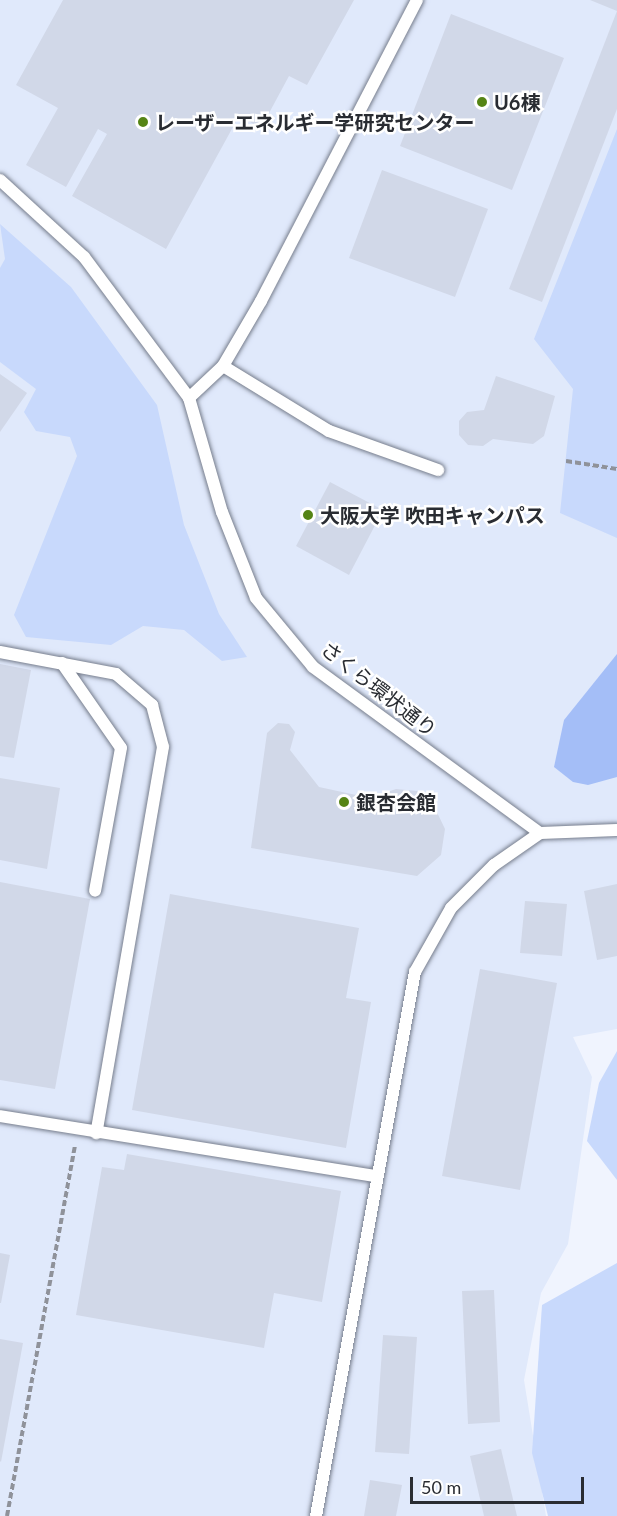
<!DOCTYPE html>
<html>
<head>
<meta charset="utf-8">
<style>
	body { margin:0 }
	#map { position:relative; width:617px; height:1516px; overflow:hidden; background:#f0f4fe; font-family:Lato,"Noto Sans JP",sans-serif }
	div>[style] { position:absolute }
	.built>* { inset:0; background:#e0e9fb }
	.green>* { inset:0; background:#c8d9fc }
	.water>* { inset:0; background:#a4bef7 }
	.building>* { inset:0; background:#d1d8e8 }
	.path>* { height:4px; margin-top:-2px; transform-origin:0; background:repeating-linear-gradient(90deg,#8f929a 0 6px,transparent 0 9px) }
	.roads { filter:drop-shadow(0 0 2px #767d8c) drop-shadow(0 0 2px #767d8c) }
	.service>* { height:12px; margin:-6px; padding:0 6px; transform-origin:6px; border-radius:6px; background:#fff }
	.dots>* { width:16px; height:16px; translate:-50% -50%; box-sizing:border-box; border:3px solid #fff; border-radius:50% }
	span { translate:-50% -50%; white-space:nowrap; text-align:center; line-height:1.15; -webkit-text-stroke:5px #fff; paint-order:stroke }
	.poi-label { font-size:20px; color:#292c32; font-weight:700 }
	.left { translate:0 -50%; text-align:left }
	.street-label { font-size:20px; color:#292c32 }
	.scale { position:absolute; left:410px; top:1477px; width:174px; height:27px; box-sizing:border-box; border:3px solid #292c32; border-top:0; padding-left:8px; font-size:18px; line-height:21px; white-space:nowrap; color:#292c32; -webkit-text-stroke:4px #fff; paint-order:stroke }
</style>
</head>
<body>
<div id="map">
	<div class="built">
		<i style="clip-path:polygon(0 0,617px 0,617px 1029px,573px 1037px,592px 1077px,568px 1244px,541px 1293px,524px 1380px,546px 1516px,0 1516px)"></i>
	</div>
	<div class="green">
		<i style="clip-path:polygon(617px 129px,617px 538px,560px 513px,573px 389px,534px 339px)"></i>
		<i style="clip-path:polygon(0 224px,71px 287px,157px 405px,184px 525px,219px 614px,247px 657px,222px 661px,184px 630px,143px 626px,111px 645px,26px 637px,14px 615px,77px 456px,70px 437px,36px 431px,24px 412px,36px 389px,0 362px,0 268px,5px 259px)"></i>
		<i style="clip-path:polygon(617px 1051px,617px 1180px,587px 1141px,599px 1083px)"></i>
		<i style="clip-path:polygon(617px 1263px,617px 1516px,548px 1516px,532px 1453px,542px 1305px)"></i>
	</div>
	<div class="water">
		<i style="clip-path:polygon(617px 654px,617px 777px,588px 785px,573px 782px,554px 767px,564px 720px)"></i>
	</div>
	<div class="building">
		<i style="clip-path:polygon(63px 0,354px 0,307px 85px,289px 76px,261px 128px,239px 116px,166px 249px,72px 196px,107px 134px,98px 129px,66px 187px,26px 165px,58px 108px,16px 85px)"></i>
		<i style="clip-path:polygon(590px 0,617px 0,617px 11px)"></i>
		<i style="clip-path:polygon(617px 11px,617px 109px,542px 302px,509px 289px)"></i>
		<i style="clip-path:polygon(451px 14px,564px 58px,512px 190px,400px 146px)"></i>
		<i style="clip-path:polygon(382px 170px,488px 209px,455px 297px,349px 258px)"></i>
		<i style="clip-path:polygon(0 374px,27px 393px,0 432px)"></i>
		<i style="clip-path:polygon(496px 376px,555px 396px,544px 436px,533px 444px,493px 439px,483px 446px,468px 445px,459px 435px,459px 421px,467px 412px,484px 410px)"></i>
		<i style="clip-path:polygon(330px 482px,383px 510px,349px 575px,296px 546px)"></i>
		<i style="clip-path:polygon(0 664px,31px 670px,14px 758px,0 756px)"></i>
		<i style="clip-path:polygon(278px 723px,289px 724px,295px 732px,290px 750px,319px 787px,370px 798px,396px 789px,417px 791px,434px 806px,445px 829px,441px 855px,417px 876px,251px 848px,267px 733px)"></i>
		<i style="clip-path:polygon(0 778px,60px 788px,47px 869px,0 860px)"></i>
		<i style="clip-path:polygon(0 882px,90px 899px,55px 1089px,0 1080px)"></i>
		<i style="clip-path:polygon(617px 884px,617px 956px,597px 960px,584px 891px)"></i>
		<i style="clip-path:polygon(170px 894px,359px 928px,346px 998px,371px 1002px,346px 1148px,132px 1110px)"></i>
		<i style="clip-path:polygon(525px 901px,567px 904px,562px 956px,520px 953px)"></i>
		<i style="clip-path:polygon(480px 969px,557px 983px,520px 1190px,442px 1176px)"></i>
		<i style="clip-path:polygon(127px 1154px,341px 1191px,322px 1302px,274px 1293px,264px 1348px,76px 1315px,102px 1167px,124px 1170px)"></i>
		<i style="clip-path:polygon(0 1253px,10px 1255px,1px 1303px,0 1303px)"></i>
		<i style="clip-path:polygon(494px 1290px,500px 1422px,468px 1424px,462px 1291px)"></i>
		<i style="clip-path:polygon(383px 1335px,417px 1337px,409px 1454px,375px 1452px)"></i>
		<i style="clip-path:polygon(0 1339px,23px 1343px,1px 1462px,0 1461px)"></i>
		<i style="clip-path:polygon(501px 1449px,517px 1516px,484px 1516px,470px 1456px)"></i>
		<i style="clip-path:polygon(370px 1480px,402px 1485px,396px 1516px,364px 1516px)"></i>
	</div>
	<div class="path">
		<i style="left:566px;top:461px;width:52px;rotate:8.9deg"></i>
		<i style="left:7px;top:1516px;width:377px;rotate:-79.6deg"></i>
	</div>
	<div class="roads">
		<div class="service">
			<i style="left:0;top:180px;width:114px;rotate:42.5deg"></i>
			<i style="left:84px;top:257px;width:176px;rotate:53.3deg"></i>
			<i style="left:189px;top:398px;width:119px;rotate:73.9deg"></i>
			<i style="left:222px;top:512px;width:92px;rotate:68.4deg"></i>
			<i style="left:256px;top:598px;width:89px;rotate:50.4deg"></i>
			<i style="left:313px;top:667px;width:281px;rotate:36.2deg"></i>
			<i style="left:540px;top:833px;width:77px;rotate:-2.2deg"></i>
			<i style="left:223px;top:366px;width:124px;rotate:31.5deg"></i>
			<i style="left:329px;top:431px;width:116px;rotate:19.7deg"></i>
			<i style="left:189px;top:398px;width:47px;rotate:-43.3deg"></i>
			<i style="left:223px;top:366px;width:75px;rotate:-59.7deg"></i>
			<i style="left:261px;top:301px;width:339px;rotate:-62.6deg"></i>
			<i style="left:0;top:652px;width:118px;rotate:10.7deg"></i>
			<i style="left:116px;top:674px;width:48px;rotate:40.7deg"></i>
			<i style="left:152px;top:705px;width:43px;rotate:75.3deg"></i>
			<i style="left:163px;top:747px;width:392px;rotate:99.8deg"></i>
			<i style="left:62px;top:663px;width:103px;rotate:55.2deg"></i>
			<i style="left:121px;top:748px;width:145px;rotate:100.3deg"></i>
			<i style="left:0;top:1116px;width:380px;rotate:9.1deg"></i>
			<i style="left:316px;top:1516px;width:553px;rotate:-79.69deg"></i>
			<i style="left:415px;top:972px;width:73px;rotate:-60.6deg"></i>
			<i style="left:451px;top:908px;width:61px;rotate:-45deg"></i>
			<i style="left:494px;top:865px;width:56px;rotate:-34.8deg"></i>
		</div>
	</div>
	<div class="dots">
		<i style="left:482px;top:102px;background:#558415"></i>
		<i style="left:143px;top:122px;background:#558415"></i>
		<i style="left:308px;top:515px;background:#558415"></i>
		<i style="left:344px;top:802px;background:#558415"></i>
	</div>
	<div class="poi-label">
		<span class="left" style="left:494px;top:102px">U6棟</span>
		<span class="left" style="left:155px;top:122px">レーザーエネルギー学研究センター</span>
		<span class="left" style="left:320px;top:515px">大阪大学 吹田キャンパス</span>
		<span class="left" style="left:356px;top:802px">銀杏会館</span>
	</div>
	<div class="street-label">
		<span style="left:379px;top:689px;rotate:38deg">さくら環状通り</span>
	</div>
	<div class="scale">50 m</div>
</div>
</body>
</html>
